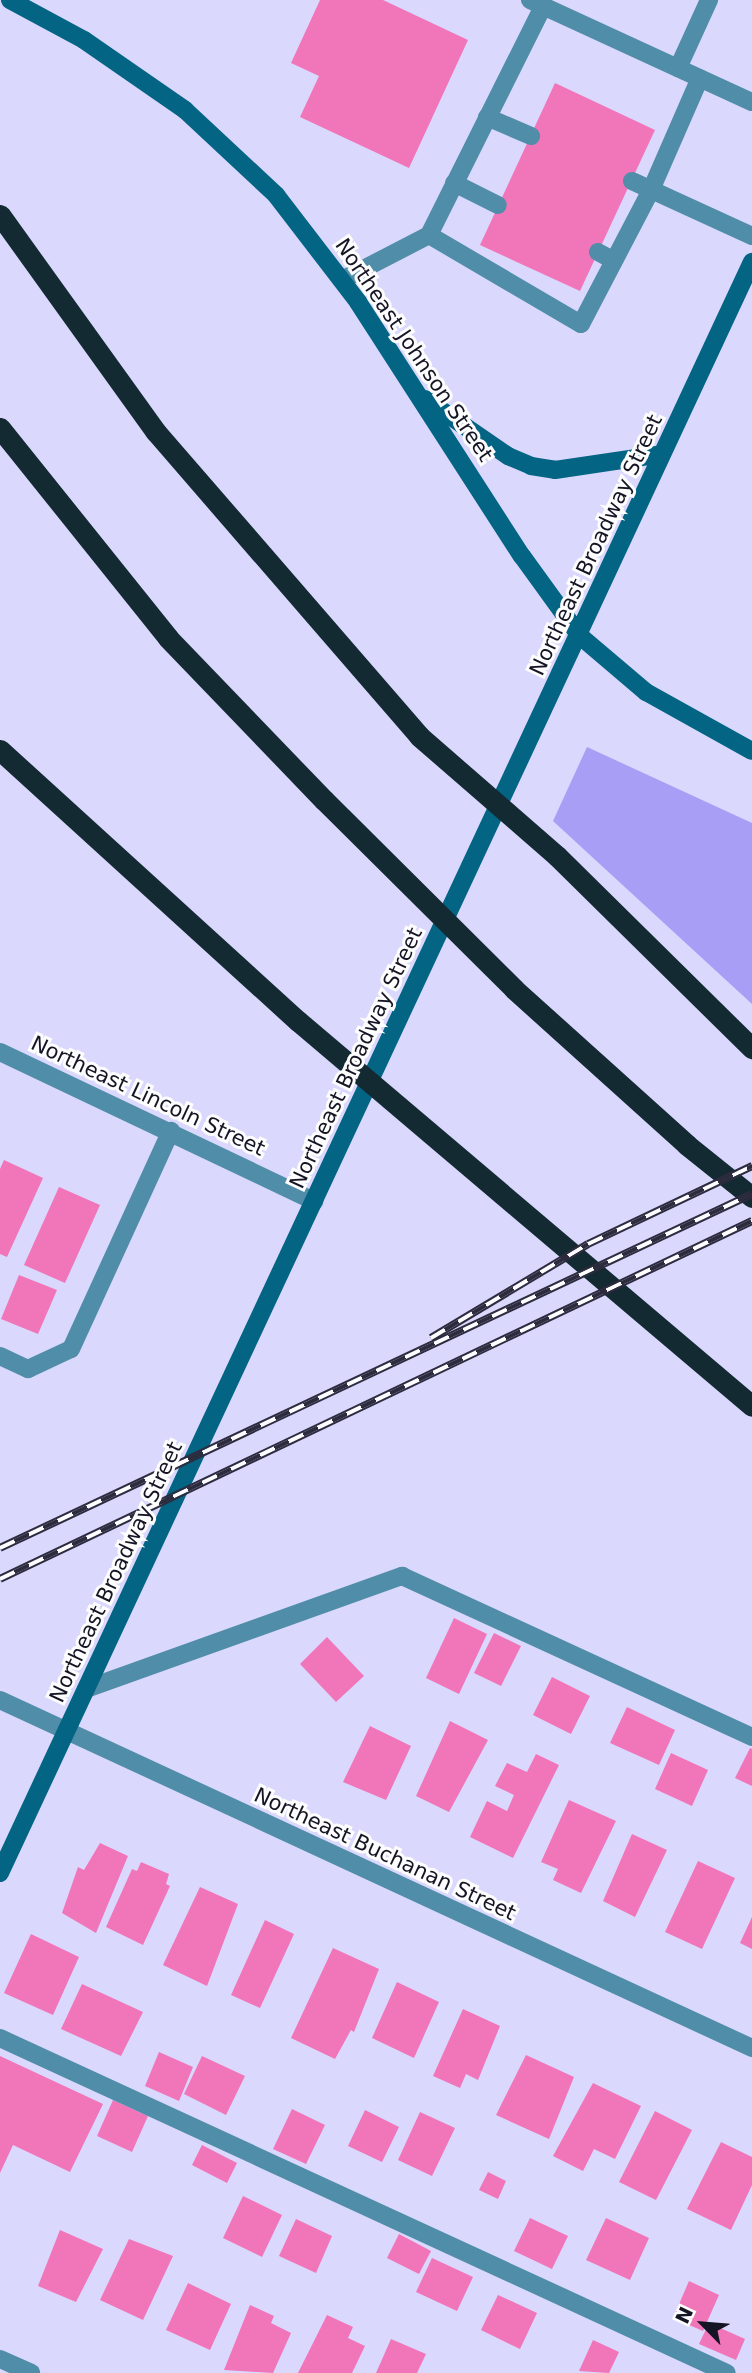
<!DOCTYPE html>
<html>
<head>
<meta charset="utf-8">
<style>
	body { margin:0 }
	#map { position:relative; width:752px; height:2373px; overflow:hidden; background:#dad8fd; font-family:"DejaVu Sans",sans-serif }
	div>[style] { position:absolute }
	.green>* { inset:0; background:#a89ef6 }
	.building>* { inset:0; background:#f076b9 }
	.lane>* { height:18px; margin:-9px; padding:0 9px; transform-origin:9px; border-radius:9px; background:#508da8 }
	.street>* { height:18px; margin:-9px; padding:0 9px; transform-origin:9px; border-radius:9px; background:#508da8 }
	.secondary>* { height:18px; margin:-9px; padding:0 9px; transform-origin:9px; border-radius:9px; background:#036483 }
	.highway>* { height:21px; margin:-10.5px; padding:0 10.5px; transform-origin:10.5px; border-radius:10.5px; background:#142a33 }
	.rail>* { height:8px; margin-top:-4px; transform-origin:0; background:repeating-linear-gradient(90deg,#fdfdfd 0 16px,#2d2b3e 0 32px); box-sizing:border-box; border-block:2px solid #2d2b3e }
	span { translate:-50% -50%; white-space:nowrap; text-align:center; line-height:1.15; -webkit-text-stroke:6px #fdfdfd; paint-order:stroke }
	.street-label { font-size:21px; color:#151424 }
	.north { position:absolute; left:668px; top:2289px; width:70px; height:70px; -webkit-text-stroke:5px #fdfdfd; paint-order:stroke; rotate:295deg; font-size:19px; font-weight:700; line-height:28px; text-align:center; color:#151424 }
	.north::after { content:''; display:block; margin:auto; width:24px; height:32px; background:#151424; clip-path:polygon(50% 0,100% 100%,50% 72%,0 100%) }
</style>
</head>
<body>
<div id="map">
	<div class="green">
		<i style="clip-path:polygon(587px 747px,752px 823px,752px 1004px,553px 821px)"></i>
	</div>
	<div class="building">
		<i style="clip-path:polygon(320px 0,383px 0,468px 40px,409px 168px,300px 117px,319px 76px,291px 63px)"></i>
		<i style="clip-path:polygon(555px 83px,655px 130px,580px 291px,480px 245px)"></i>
		<i style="clip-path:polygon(4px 1160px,43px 1178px,7px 1257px,0 1254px,0 1169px)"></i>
		<i style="clip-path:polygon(59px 1187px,100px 1205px,65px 1283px,24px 1265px)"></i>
		<i style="clip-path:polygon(19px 1275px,57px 1290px,38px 1334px,1px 1319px)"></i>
		<i style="clip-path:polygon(454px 1618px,487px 1634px,459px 1694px,426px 1678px)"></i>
		<i style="clip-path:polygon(494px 1633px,521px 1646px,501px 1686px,474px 1673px)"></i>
		<i style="clip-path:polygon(327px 1637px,364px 1676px,336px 1702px,300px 1664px)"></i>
		<i style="clip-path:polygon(552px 1677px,590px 1696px,571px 1734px,533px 1715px)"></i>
		<i style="clip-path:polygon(627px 1707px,675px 1730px,659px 1765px,610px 1743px)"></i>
		<i style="clip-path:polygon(450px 1721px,488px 1740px,449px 1812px,416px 1796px)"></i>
		<i style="clip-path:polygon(370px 1726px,411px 1746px,386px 1800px,343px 1782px)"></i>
		<i style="clip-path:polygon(750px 1748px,752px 1749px,752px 1786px,735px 1778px)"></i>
		<i style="clip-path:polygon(671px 1753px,708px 1770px,692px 1806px,655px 1789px)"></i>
		<i style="clip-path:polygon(536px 1754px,559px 1765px,513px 1858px,470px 1837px,487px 1801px,507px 1811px,514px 1795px,495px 1786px,507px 1763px,527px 1772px)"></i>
		<i style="clip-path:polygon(569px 1800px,616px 1821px,581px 1893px,553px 1880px,558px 1869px,541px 1862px)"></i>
		<i style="clip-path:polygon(632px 1834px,667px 1850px,635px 1917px,603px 1901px)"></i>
		<i style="clip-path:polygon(100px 1843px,128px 1856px,96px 1933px,62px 1913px,78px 1867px,84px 1870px)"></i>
		<i style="clip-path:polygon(698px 1861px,735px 1878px,702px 1949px,665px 1932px)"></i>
		<i style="clip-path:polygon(141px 1862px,169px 1874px,166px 1884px,170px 1886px,143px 1945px,106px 1927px,132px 1869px,137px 1871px)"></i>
		<i style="clip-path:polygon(200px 1887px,238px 1904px,207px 1986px,163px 1965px)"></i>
		<i style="clip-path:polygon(752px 1917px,752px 1949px,740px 1943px)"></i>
		<i style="clip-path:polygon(265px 1920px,294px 1934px,260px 2008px,231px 1995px)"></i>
		<i style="clip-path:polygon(31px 1934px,79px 1957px,53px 2015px,4px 1993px)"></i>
		<i style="clip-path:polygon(333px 1948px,379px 1969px,354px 2032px,351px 2030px,335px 2059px,291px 2038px)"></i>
		<i style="clip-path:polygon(397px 1982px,439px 2002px,414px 2058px,372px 2038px)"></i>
		<i style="clip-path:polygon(82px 1984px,143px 2012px,121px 2056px,61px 2029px)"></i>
		<i style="clip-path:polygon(463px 2009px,500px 2026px,478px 2080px,466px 2074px,460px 2088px,433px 2076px)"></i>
		<i style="clip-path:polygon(159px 2052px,193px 2067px,179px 2101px,145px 2086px)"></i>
		<i style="clip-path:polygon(526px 2055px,574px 2077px,549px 2139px,496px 2115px)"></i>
		<i style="clip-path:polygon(0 2056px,103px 2104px,70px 2172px,13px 2145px,0 2173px)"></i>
		<i style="clip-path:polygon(202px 2056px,245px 2076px,226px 2115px,184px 2094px)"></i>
		<i style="clip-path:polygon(593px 2083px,641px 2106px,615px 2159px,594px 2149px,583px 2171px,553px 2156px)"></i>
		<i style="clip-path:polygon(113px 2100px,148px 2116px,132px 2152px,97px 2136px)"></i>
		<i style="clip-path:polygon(292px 2109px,325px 2125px,306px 2164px,273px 2149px)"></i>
		<i style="clip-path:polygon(365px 2110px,399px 2127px,382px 2162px,348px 2146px)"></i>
		<i style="clip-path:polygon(655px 2111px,692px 2130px,656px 2200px,619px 2182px)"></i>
		<i style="clip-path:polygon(420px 2112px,455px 2128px,432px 2176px,398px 2160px)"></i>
		<i style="clip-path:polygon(721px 2142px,752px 2157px,752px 2185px,731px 2230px,687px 2209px)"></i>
		<i style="clip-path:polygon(202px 2145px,237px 2163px,227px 2183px,192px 2165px)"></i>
		<i style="clip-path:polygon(488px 2172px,506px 2181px,498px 2199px,479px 2190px)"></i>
		<i style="clip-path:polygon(243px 2196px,282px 2215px,262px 2257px,223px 2238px)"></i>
		<i style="clip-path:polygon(530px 2218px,568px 2236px,552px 2269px,514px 2251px)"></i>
		<i style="clip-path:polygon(606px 2218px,649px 2238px,630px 2280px,586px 2260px)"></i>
		<i style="clip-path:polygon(296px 2219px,332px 2236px,316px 2273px,279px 2256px)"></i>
		<i style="clip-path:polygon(60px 2230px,103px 2249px,76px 2302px,38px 2286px)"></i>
		<i style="clip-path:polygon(399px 2234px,431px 2251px,419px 2274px,387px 2258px)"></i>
		<i style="clip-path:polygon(129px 2239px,173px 2256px,143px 2320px,100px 2300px)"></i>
		<i style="clip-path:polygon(432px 2258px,473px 2277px,457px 2311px,416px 2292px)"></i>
		<i style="clip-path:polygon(689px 2281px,719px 2295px,703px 2331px,673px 2318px)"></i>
		<i style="clip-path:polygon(188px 2283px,231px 2304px,210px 2350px,166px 2330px)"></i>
		<i style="clip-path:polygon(498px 2295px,537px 2313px,520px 2349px,481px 2330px)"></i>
		<i style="clip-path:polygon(250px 2305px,274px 2316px,271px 2323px,291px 2333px,273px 2373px,224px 2370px)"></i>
		<i style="clip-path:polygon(327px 2315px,353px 2327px,348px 2338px,365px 2346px,352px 2373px,298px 2373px)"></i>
		<i style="clip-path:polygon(709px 2323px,745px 2339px,736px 2360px,699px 2344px)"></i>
		<i style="clip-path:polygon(391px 2339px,426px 2354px,417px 2373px,376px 2373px)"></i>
		<i style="clip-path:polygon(593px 2340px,619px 2352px,609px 2373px,579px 2371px)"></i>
	</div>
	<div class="lane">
		<i style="left:678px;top:68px;width:75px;rotate:-65.5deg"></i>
		<i style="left:487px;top:117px;width:48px;rotate:23.4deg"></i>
		<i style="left:632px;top:181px;width:132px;rotate:24.6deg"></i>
		<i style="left:454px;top:183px;width:49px;rotate:26.6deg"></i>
		<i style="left:429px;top:235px;width:176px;rotate:30.4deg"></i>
		<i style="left:581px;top:324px;width:151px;rotate:-62.4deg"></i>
		<i style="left:651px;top:190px;width:122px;rotate:-66.4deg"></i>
		<i style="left:598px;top:252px;width:18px;rotate:29deg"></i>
		<i style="left:342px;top:280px;width:98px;rotate:-27.3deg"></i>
		<i style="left:429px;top:235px;width:256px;rotate:-63.5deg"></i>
		<i style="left:0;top:1356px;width:31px;rotate:25deg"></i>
		<i style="left:28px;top:1369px;width:47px;rotate:-24.9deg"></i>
		<i style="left:71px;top:1349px;width:240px;rotate:-65.4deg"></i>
		<i style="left:86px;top:1689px;width:336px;rotate:-19.7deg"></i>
		<i style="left:402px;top:1576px;width:385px;rotate:24.7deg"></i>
		<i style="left:0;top:2038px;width:800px;rotate:24.74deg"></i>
	</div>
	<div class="street">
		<i style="left:530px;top:0;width:244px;rotate:24.7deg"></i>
		<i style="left:0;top:1052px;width:348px;rotate:25.4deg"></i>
		<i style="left:0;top:1700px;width:829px;rotate:24.83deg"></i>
		<i style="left:0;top:2359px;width:34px;rotate:24deg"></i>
	</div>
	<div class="secondary">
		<i style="left:10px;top:0;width:84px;rotate:28.4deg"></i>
		<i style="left:84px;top:40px;width:123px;rotate:34.7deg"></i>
		<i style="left:185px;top:110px;width:125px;rotate:43deg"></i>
		<i style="left:276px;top:195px;width:135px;rotate:52.5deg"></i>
		<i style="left:358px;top:302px;width:302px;rotate:57.2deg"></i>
		<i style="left:522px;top:556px;width:99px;rotate:54.1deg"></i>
		<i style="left:580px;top:636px;width:87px;rotate:40.3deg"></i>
		<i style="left:646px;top:692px;width:121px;rotate:29.1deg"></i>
		<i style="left:425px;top:399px;width:101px;rotate:34.5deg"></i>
		<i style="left:508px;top:456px;width:25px;rotate:23deg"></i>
		<i style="left:531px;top:466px;width:24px;rotate:9deg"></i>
		<i style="left:555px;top:470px;width:108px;rotate:-8.5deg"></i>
		<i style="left:0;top:1873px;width:1778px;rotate:-64.98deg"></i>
	</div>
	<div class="highway">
		<i style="left:0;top:215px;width:267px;rotate:54.3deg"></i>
		<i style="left:156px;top:432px;width:402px;rotate:49.1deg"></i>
		<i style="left:419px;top:736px;width:183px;rotate:41deg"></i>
		<i style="left:557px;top:856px;width:274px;rotate:44.6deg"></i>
		<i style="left:0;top:428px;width:269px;rotate:51.3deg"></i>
		<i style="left:168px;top:638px;width:225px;rotate:46.1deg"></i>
		<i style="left:324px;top:800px;width:268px;rotate:44.8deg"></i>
		<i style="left:514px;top:989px;width:233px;rotate:42deg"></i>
		<i style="left:687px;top:1145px;width:83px;rotate:38.7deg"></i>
		<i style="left:0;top:750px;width:403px;rotate:42.3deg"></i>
		<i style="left:298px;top:1021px;width:595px;rotate:40.3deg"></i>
	</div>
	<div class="rail">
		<i style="left:431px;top:1338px;width:183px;rotate:-30.9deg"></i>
		<i style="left:588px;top:1244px;width:182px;rotate:-25.4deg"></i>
		<i style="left:0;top:1548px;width:831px;rotate:-25.21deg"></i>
		<i style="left:0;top:1579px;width:833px;rotate:-25.46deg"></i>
	</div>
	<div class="street-label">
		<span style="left:414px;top:350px;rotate:56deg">Northeast Johnson Street</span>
		<span style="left:596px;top:545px;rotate:-65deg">Northeast Broadway Street</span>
		<span style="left:356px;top:1058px;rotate:-65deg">Northeast Broadway Street</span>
		<span style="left:148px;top:1096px;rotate:25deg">Northeast Lincoln Street</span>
		<span style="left:116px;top:1572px;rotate:-65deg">Northeast Broadway Street</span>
		<span style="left:385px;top:1854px;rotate:25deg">Northeast Buchanan Street</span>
	</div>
	<div class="north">N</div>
</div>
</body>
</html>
